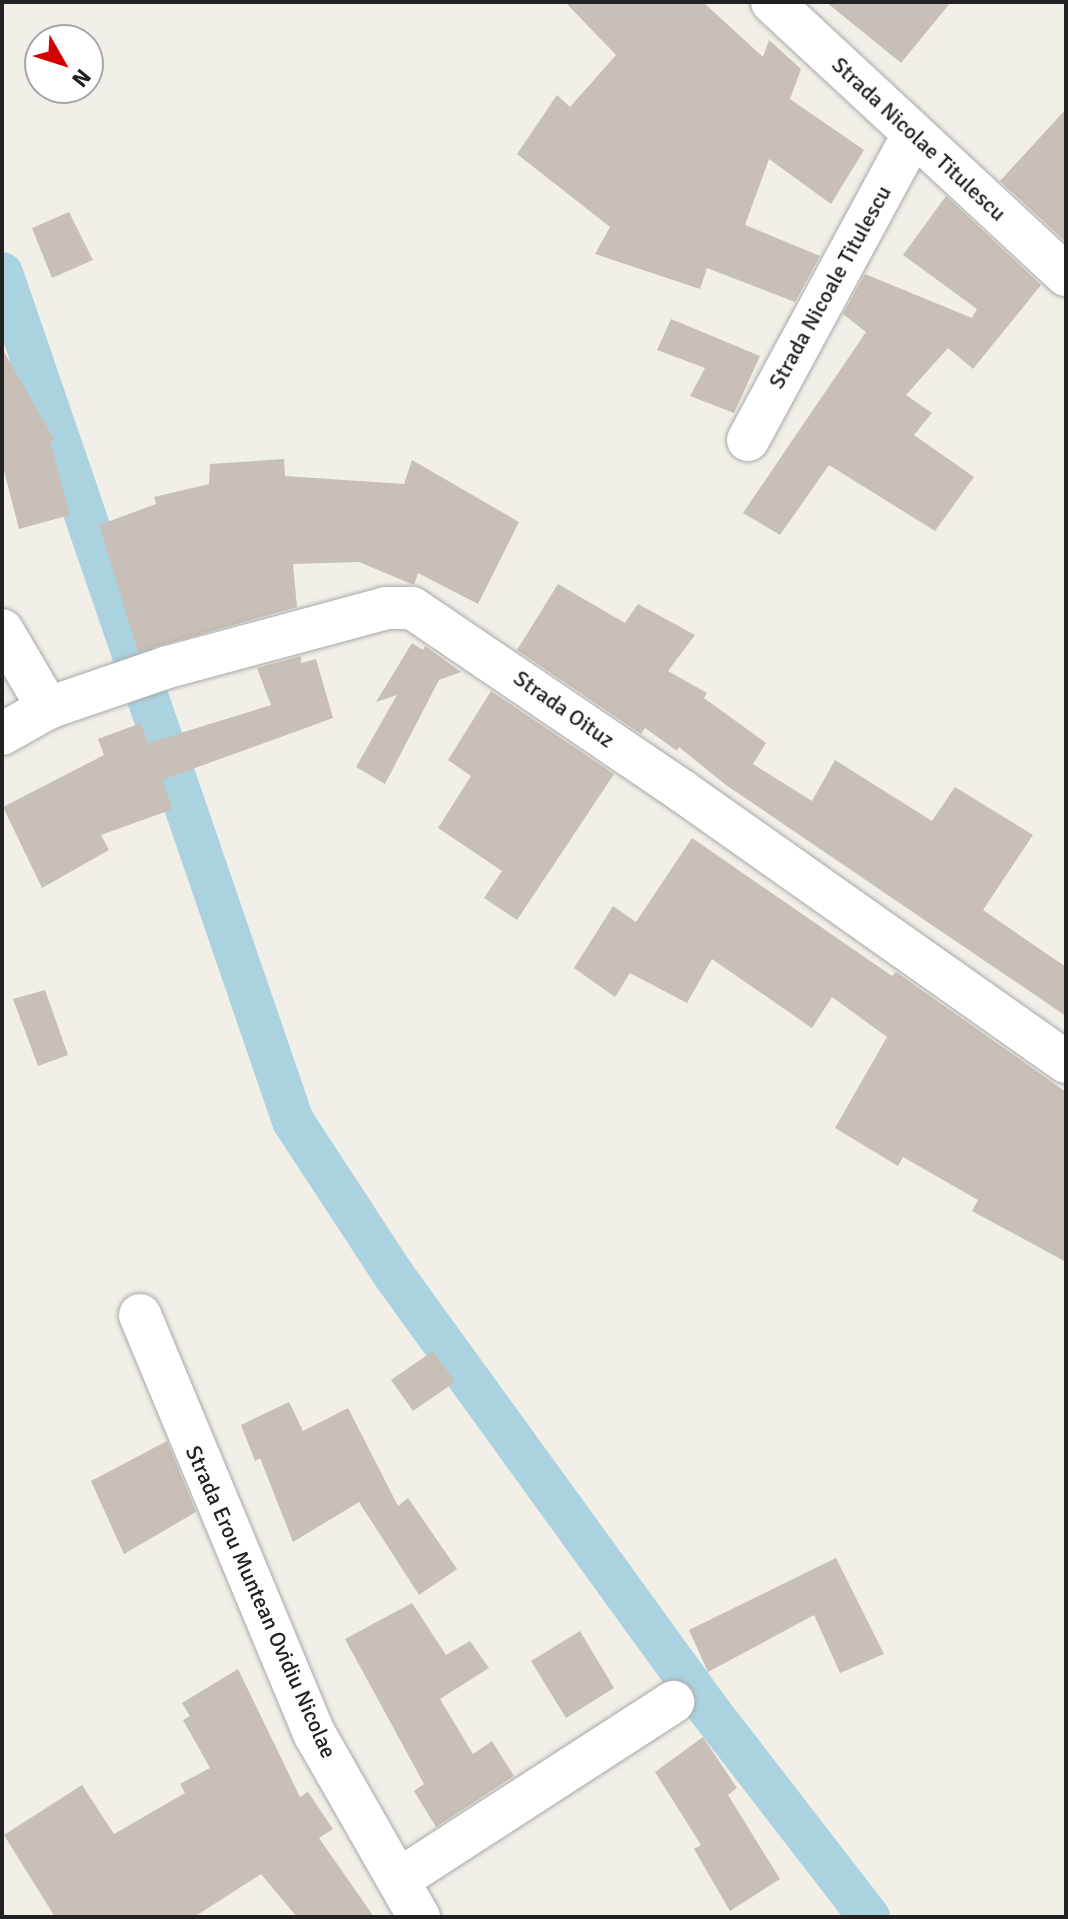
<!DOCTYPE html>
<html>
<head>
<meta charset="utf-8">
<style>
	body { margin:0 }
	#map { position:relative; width:1068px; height:1919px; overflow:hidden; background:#f2efe9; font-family:Signika,sans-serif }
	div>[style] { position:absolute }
	.canal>* { height:42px; margin:-21px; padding:0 21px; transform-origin:21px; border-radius:21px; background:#aad3df }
	.building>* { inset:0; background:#c7bfb8 }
	.roads { filter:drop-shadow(0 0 2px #a9a9a9) drop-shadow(0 0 2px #a9a9a9) }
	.minor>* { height:42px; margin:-21px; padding:0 21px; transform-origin:21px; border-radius:21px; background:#fff }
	span { translate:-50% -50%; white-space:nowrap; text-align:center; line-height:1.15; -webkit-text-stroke:6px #fff; paint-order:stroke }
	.street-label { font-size:22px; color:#222 }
	.frame { position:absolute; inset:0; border:4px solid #222; pointer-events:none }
	.north { position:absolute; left:24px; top:24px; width:80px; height:80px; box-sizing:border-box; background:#fff; border:2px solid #a7a7a7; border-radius:50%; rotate:129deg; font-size:22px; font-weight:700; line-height:32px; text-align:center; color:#222 }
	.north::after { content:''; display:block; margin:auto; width:28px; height:36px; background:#d40000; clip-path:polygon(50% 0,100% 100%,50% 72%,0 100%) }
</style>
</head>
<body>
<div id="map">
	<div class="canal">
		<i style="left:2px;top:273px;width:897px;rotate:71.06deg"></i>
		<i style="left:293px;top:1121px;width:183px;rotate:56.8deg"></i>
		<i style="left:393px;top:1274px;width:538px;rotate:54.07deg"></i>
		<i style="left:709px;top:1710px;width:262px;rotate:52.3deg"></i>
	</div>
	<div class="building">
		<i style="clip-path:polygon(565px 2px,703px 2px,763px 57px,769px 40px,801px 69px,790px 99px,864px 150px,831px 204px,769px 159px,745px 225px,820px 256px,795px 302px,707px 268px,700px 289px,595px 254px,610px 227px,517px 154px,557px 95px,570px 107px,616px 55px)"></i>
		<i style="clip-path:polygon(826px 2px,951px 2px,901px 63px)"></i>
		<i style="clip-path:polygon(1066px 109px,1066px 242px,1000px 181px)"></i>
		<i style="clip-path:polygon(946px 196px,1041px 285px,973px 369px,948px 348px,906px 395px,932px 413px,914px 435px,974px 477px,935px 531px,829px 465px,780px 535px,743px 513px,866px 332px,843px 314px,865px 274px,972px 318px,977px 309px,903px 255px)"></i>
		<i style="clip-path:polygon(69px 212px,93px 260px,52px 278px,32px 228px)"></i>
		<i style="clip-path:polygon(671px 319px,760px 356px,734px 413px,690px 396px,705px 368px,657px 350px)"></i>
		<i style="clip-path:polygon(2px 348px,54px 439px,50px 442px,70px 515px,19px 529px,2px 463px)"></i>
		<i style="clip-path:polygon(284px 459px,285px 476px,404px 484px,412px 460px,519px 522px,478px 604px,418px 573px,414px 585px,359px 562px,293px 564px,297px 607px,138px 652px,99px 525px,156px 504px,154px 497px,209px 484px,210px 464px)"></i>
		<i style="clip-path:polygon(558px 584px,625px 623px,638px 604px,695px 635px,668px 671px,707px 693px,704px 698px,766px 743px,753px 764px,812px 801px,835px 760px,932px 821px,955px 787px,1033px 835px,983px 910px,1066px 967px,1066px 1016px,726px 785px,679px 747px,677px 751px,645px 728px,641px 734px,517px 650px)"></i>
		<i style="clip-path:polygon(412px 643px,423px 650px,425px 646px,461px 672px,439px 680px,385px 784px,356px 767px,397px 695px,376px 702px)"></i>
		<i style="clip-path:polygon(301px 656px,301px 663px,316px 659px,333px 718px,162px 780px,173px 809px,101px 835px,109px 850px,42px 888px,3px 807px,104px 755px,98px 739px,141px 723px,148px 743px,271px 705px,257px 668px)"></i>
		<i style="clip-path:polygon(491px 691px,614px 774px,517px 920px,484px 898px,502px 871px,438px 828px,471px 776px,448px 760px)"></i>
		<i style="clip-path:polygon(692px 838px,892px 976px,896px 972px,1066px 1092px,1066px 1262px,972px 1211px,978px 1200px,903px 1157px,898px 1166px,835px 1128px,887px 1037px,832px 997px,812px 1028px,712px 959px,687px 1003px,630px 973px,615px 997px,574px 968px,613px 906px,636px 922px)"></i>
		<i style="clip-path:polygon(45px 990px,68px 1055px,38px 1066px,13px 999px)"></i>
		<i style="clip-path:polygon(433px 1351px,455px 1382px,413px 1411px,391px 1380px)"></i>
		<i style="clip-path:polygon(289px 1402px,303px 1431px,348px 1408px,398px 1506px,408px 1498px,457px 1569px,419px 1595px,359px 1502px,293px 1542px,260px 1458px,255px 1461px,241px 1425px)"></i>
		<i style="clip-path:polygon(167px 1441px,196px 1512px,124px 1554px,91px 1481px)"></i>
		<i style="clip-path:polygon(836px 1558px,884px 1654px,840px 1673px,814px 1615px,708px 1672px,689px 1630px)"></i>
		<i style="clip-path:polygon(412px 1603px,446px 1655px,470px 1641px,489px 1668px,440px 1699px,473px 1754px,492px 1741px,514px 1776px,436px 1827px,414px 1791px,424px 1784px,345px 1639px)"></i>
		<i style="clip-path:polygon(580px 1631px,614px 1688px,566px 1718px,531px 1661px)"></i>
		<i style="clip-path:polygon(238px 1669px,300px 1797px,308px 1792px,333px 1829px,319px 1838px,374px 1917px,297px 1917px,261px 1874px,194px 1917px,55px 1917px,4px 1835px,82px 1785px,114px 1834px,185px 1793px,180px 1784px,210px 1768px,183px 1720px,190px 1716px,182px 1703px)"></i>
		<i style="clip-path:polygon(703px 1737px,737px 1788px,728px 1795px,780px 1879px,730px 1911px,694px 1849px,701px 1845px,655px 1772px)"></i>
	</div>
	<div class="roads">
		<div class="minor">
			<i style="left:772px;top:2px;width:401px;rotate:42.9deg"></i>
			<i style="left:748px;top:440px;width:347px;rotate:-61.6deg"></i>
			<i style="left:2px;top:630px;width:91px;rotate:59.5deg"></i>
			<i style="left:2px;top:734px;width:53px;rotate:-29.5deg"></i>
			<i style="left:48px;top:708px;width:127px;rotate:-18.9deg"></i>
			<i style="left:168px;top:667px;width:226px;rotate:-15.1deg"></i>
			<i style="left:386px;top:608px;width:26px"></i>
			<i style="left:412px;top:608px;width:326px;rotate:34.1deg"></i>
			<i style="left:682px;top:791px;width:470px;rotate:35.2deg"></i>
			<i style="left:140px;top:1315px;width:453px;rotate:67.4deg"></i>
			<i style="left:314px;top:1733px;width:212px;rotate:60.3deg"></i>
			<i style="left:398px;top:1880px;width:328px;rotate:-32.9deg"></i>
		</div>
	</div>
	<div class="street-label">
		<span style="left:919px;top:139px;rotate:43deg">Strada Nicolae Titulescu</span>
		<span style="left:830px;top:287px;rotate:-61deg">Strada Nicoale Titulescu</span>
		<span style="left:564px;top:709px;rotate:35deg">Strada Oituz</span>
		<span style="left:261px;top:1602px;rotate:66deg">Strada Erou Muntean Ovidiu Nicolae</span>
	</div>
	<div class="frame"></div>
	<div class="north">N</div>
</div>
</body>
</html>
